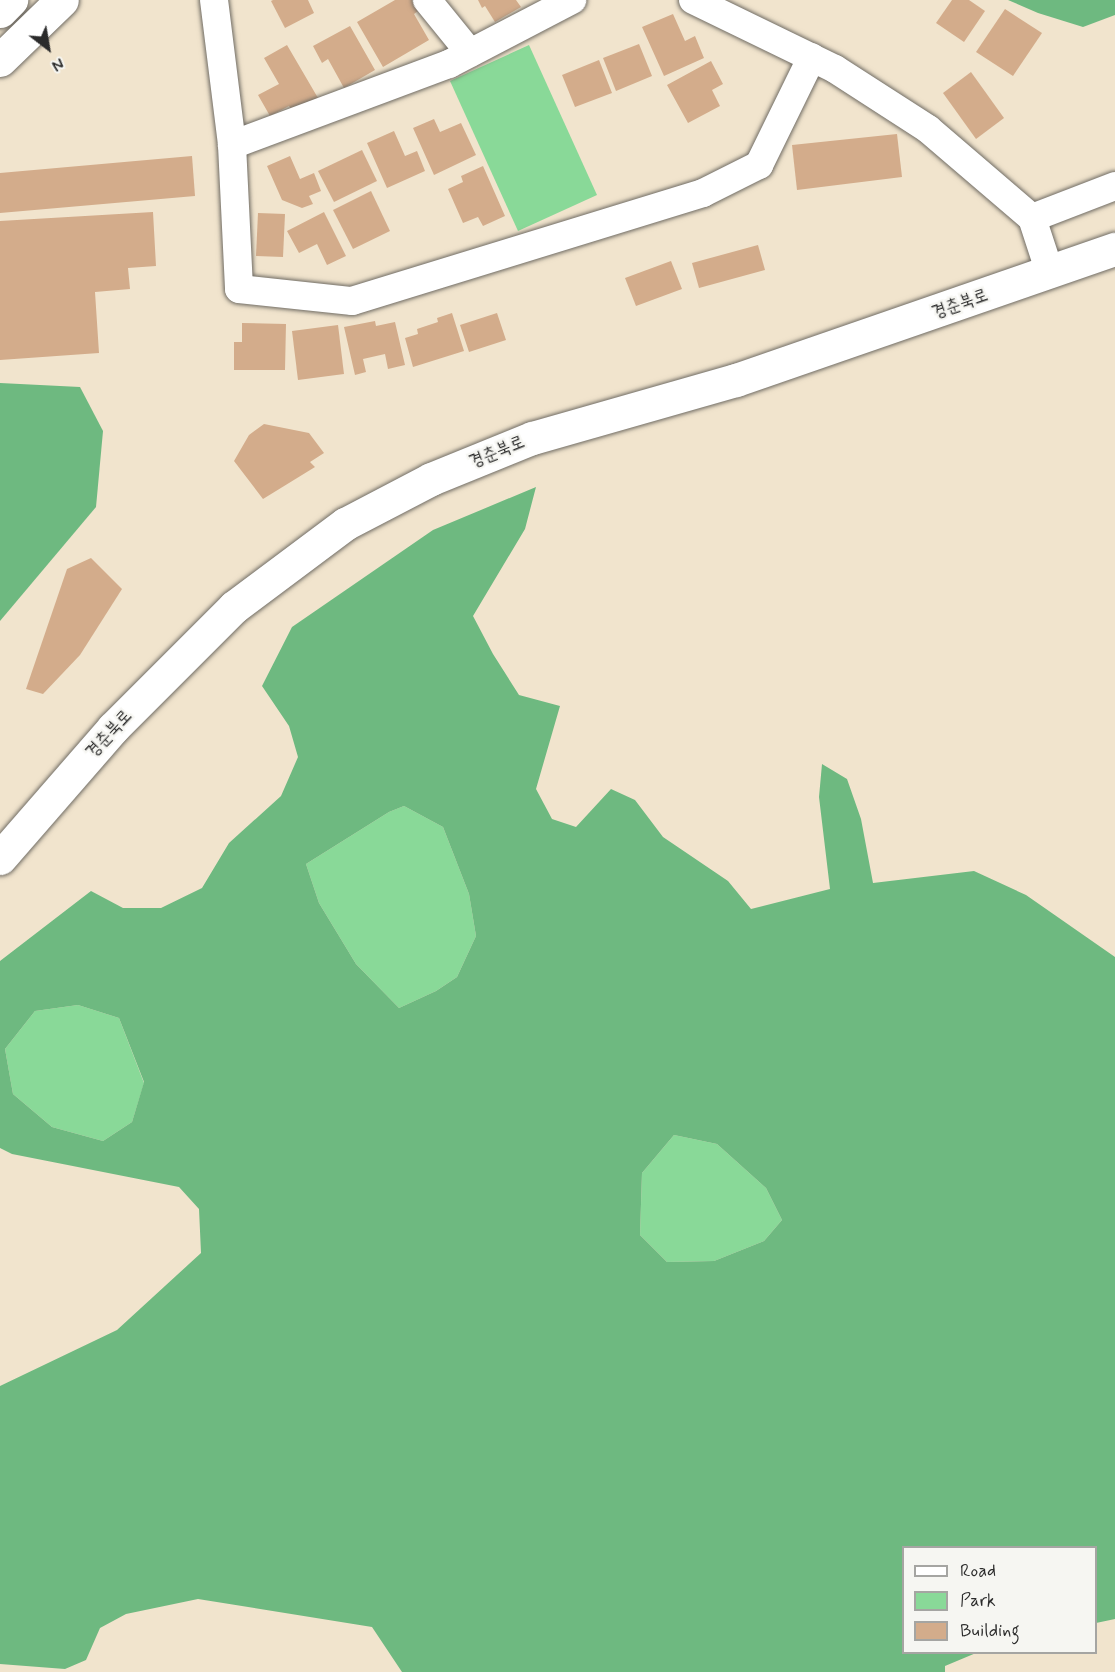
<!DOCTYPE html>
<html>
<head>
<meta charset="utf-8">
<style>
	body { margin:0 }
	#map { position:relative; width:1115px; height:1672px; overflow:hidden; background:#f1e4cd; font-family:Mynerve,"Poor Story",sans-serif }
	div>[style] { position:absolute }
	.green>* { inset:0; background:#89d998 }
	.forest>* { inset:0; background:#6eb980 }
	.building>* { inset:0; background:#d3ac8b }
	.roads { filter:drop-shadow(0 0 2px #706c64) drop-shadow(0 0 2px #706c64) }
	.minor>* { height:28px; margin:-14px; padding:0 14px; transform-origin:14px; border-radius:14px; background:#fff }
	.major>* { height:33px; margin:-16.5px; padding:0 16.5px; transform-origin:16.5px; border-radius:16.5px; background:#fff }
	.highway>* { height:33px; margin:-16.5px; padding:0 16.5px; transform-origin:16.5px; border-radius:16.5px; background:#fff }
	span { translate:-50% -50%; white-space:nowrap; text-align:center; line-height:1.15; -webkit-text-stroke:4.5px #f6f6f2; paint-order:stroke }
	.street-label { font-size:18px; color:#2b2b2b }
	.legend { position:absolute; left:902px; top:1546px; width:195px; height:108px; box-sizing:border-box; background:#f6f6f2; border:2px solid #a5a5a2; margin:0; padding:8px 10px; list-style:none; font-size:18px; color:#2b2b2b }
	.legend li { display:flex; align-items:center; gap:12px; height:30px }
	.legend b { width:30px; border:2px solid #a5a5a2 }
	.north { position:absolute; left:18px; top:18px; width:60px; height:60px; -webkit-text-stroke:4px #f6f6f2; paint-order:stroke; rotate:149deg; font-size:16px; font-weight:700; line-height:24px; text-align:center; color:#2b2b2b }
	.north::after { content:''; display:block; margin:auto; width:21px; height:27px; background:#2b2b2b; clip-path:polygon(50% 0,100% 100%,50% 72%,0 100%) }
</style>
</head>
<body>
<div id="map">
	<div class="green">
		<i style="clip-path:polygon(529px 45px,597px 195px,518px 231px,450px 81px)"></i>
		<i style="clip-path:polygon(404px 806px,443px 827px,469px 894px,476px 936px,457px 977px,436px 991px,399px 1008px,356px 964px,319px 903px,306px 864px,389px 812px)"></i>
		<i style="clip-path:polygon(78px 1005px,119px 1018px,144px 1083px,132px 1122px,103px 1141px,52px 1127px,13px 1094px,5px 1049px,35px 1011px)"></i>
		<i style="clip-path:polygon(674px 1135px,717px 1144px,766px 1188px,782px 1220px,764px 1241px,714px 1261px,667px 1262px,640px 1235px,642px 1173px)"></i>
	</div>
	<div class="forest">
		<i style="clip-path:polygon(1008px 0,1115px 0,1115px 15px,1083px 27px,1038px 13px)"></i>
		<i style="clip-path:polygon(0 383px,80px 387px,103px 431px,96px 507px,0 621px)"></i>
		<i style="clip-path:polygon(evenodd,536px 487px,525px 529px,473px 616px,493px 654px,519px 695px,560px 706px,536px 789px,552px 819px,576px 827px,611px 789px,635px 800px,663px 837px,728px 881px,751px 909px,830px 889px,819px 797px,822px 764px,847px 779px,861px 819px,873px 883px,974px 871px,1026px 895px,1115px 957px,1115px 1619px,1096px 1623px,1096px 1548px,904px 1548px,904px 1652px,976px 1653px,945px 1666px,945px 1672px,402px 1672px,372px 1627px,198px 1599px,126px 1614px,100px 1628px,86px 1660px,65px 1669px,0 1664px,0 1386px,117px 1330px,201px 1253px,199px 1209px,179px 1187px,12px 1154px,0 1148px,0 961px,91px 891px,123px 908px,161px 908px,202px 888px,229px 843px,281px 796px,298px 757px,289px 726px,262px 686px,292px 627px,433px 530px,536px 487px,404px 806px,443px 827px,469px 894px,476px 936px,457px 977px,436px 991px,399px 1008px,356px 964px,319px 903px,306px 864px,389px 812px,404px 806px,536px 487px,78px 1005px,119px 1018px,144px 1082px,132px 1122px,103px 1141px,52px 1127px,13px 1094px,5px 1049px,35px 1011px,78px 1005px,536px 487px,674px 1135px,717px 1144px,766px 1188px,782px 1220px,764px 1241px,714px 1261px,667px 1262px,640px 1235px,642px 1173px,674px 1135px)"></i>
	</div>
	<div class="building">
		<i style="clip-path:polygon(273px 0,308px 0,314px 13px,285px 28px,271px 1px)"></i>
		<i style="clip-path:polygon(395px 0,412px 0,418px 11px,414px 14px,429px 40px,383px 67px,357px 22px)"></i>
		<i style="clip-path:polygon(478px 0,516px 0,521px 7px,495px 22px,485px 6px,482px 8px)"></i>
		<i style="clip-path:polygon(952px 0,969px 0,985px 11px,964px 42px,936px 23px)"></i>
		<i style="clip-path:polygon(1005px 9px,1042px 33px,1013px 76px,976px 52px)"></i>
		<i style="clip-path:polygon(673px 14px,685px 41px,695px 36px,704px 58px,664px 76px,642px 27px)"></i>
		<i style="clip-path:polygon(350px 26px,375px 70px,344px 88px,328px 59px,322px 63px,313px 46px)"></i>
		<i style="clip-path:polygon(639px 44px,652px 76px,616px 91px,603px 58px)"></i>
		<i style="clip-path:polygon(287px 45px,318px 98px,293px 112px,289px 106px,270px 116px,258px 95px,279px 84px,264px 58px)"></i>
		<i style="clip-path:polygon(599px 60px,612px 93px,575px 107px,562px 75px)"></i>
		<i style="clip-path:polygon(711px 61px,723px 84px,712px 90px,720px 106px,688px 123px,667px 85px)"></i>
		<i style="clip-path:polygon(971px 72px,1004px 118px,976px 139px,943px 93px)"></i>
		<i style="clip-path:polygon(434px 119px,440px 132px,461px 123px,476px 155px,434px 175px,413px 128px)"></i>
		<i style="clip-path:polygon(394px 131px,405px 156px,417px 151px,425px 171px,387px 188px,367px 143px)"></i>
		<i style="clip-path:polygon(897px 134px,902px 177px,797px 190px,792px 145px)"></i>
		<i style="clip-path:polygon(362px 150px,377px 181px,334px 202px,318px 171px)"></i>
		<i style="clip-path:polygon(192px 156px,195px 196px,0 213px,0 173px)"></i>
		<i style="clip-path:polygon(290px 156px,300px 179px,314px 173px,321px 191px,309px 196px,313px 204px,302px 208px,282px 200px,267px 166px)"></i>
		<i style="clip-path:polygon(483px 166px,505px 216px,483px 226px,478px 217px,463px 223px,448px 189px,463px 182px,461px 176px)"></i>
		<i style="clip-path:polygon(371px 191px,390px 231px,353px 249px,333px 210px)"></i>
		<i style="clip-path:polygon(153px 212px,156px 266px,128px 268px,130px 289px,95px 292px,99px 353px,0 360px,0 221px)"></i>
		<i style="clip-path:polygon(324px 212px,346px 256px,327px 265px,317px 244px,299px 253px,287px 231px)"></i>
		<i style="clip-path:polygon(258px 213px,285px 214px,283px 257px,256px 256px)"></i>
		<i style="clip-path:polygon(758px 245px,765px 270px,699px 288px,692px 263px)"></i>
		<i style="clip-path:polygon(671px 261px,682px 289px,636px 306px,625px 278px)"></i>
		<i style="clip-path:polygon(452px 313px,464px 351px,413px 367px,405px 338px,418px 334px,417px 329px,438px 322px,437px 318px)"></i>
		<i style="clip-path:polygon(497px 313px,506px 340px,469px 352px,460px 325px)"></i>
		<i style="clip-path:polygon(375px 321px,376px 326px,395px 322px,405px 365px,388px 369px,385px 354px,363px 359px,366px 372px,355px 375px,344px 327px)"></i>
		<i style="clip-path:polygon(242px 323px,286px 324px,285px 370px,234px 370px,234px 342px,242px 342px)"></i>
		<i style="clip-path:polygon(338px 325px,344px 374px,298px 380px,292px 331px)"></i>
		<i style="clip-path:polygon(264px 424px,309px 433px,324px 453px,310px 462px,315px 467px,263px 499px,234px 461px,249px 435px)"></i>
		<i style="clip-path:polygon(91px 558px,122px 589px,80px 655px,43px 694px,26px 689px,67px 569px)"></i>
	</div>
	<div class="roads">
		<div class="minor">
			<i style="left:214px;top:0;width:146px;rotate:82.9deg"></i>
			<i style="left:232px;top:145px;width:144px;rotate:87.2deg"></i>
			<i style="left:239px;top:289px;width:114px;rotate:6.1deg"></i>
			<i style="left:352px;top:301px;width:367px;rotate:-17.1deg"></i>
			<i style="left:703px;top:193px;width:63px;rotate:-26.6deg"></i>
			<i style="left:759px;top:165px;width:120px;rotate:-63.9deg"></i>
			<i style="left:427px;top:0;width:68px;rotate:50.9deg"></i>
			<i style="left:693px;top:0;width:158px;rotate:25.9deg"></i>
			<i style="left:835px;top:69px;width:111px;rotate:32.8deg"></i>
			<i style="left:928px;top:129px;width:137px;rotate:40.6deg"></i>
			<i style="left:1032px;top:218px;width:58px;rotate:71.9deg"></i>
			<i style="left:232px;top:145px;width:232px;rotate:-20.5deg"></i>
			<i style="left:449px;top:64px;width:139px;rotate:-27.5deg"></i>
			<i style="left:1032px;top:218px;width:89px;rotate:-21.1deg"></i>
		</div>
		<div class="major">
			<i style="left:0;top:858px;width:172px;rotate:-49deg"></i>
			<i style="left:113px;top:728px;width:171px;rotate:-45deg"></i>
			<i style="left:234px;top:607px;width:139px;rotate:-36.8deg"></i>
			<i style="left:345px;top:524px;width:97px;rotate:-27.6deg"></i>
			<i style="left:431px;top:479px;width:109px;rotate:-22.1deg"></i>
			<i style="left:532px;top:438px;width:212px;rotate:-15.9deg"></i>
			<i style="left:736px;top:380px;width:401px;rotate:-19.1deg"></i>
		</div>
		<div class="highway">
			<i style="left:0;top:11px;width:16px;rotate:-45deg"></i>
			<i style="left:0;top:60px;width:86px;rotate:-44.1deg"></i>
		</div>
	</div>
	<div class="street-label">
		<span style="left:960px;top:304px;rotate:-19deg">경춘북로</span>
		<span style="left:497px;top:452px;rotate:-22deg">경춘북로</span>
		<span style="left:109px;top:734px;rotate:-47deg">경춘북로</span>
	</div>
	<ul class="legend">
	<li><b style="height:8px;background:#fff"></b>Road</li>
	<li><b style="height:16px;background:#89d998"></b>Park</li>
	<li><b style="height:16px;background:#d3ac8b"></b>Building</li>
	</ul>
	<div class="north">N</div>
</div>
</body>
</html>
